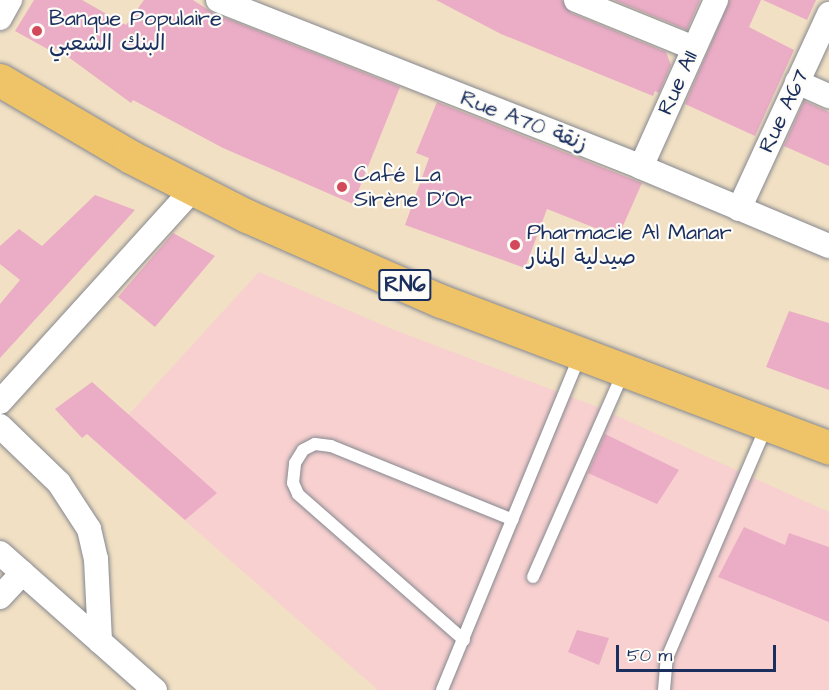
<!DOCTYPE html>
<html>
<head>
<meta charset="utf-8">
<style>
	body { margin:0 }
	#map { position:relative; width:829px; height:690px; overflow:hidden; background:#f1e0c3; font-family:"Architects Daughter","Playpen Sans Arabic",sans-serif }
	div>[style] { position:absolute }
	.built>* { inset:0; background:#f7d0cf }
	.building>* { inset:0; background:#ebadc5 }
	.roads { filter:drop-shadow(0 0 2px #868890) drop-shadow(0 0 2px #868890) }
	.service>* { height:12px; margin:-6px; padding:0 6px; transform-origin:6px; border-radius:6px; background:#fff }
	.minor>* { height:24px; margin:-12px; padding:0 12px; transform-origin:12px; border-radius:12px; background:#fff }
	.primary>* { height:33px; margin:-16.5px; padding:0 16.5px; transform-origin:16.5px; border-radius:16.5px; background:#efc469 }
	.dots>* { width:16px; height:16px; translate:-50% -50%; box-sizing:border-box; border:3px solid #fdfcf7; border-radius:50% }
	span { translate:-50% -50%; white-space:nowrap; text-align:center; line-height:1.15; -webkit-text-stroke:4.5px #fdfcf7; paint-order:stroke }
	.shield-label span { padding:2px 4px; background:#fdfcf7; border:2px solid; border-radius:4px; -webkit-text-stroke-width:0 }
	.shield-label { font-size:21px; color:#1b2f5e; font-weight:700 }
	.poi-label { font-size:22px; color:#1b2f5e }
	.left { translate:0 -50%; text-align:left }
	.street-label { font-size:22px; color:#1b2f5e }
	.scale { position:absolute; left:616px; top:645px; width:160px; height:27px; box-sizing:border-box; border:3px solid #1b2f5e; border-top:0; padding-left:8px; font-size:18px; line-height:21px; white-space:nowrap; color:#1b2f5e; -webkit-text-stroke:4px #fdfcf7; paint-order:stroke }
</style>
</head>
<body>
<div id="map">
	<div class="built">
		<i style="clip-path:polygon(259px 272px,392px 329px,595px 406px,829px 512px,829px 690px,378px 690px,100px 446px)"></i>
	</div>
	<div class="building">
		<i style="clip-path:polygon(34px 0,82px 0,126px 25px,144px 0,193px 0,213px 13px,400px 87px,353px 204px,223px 148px,133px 100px,131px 103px,56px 48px,53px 52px,15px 31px)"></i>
		<i style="clip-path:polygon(436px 0,562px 0,571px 13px,666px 52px,671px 65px,659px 93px,655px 91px,653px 96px,501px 34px)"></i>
		<i style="clip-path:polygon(614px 0,700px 0,687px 30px)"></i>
		<i style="clip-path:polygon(730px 0,761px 0,749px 27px,794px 50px,755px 136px,685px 104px)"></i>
		<i style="clip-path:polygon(763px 0,816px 0,807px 20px)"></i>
		<i style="clip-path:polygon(804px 101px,829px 112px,829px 166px,784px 146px)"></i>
		<i style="clip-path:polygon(437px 102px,642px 183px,618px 237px,547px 209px,525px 268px,405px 225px,429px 158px,416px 153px)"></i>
		<i style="clip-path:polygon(95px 195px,135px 210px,0 358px,0 304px,20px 280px,0 264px,0 246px,19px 229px,42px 246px)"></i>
		<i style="clip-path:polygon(173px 233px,215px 256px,155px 327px,118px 297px)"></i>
		<i style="clip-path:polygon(789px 311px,829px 323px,829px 390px,766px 367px)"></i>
		<i style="clip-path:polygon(92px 382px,217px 493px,185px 520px,87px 434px,82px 438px,55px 409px)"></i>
		<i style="clip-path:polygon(605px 434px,679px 470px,657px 504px,588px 473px)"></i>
		<i style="clip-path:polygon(744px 527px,785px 545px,789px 533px,829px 547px,829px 622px,718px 577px)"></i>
		<i style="clip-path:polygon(577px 630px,609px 638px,599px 665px,568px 652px)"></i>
	</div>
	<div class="roads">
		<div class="service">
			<i style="left:533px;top:577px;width:223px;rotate:-66.2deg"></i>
			<i style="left:464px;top:640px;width:221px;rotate:-138.7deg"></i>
			<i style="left:298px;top:494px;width:12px;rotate:-114deg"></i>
			<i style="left:293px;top:483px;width:20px;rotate:-84deg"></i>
			<i style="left:295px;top:463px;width:15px;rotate:-58deg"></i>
			<i style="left:303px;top:450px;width:13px;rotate:-27deg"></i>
			<i style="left:315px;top:444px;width:16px;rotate:7deg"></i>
			<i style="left:331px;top:446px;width:196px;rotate:22.1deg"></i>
			<i style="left:442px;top:690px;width:361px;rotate:-67.6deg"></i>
			<i style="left:664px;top:690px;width:32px;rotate:-85deg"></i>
			<i style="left:667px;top:658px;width:254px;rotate:-66.8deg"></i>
		</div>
		<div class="minor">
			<i style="left:218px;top:0;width:455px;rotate:21.5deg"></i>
			<i style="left:641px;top:167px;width:204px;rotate:22.8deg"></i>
			<i style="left:576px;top:0;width:127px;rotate:22.1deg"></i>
			<i style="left:0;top:18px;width:21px;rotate:-61deg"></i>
			<i style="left:797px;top:82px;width:35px;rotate:24deg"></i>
			<i style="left:641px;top:167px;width:183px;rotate:-65.8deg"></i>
			<i style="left:739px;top:209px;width:215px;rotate:-65.2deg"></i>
			<i style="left:0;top:402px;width:286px;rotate:-47.8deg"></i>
			<i style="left:0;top:426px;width:82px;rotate:44deg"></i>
			<i style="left:59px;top:483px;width:55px;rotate:56.9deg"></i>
			<i style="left:89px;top:529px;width:31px;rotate:77deg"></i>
			<i style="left:96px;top:559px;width:83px;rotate:87.2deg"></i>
			<i style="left:0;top:553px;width:207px;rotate:41.5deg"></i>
			<i style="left:0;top:597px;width:33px;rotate:-47deg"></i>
		</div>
		<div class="primary">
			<i style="left:0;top:80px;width:152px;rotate:30.4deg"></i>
			<i style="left:131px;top:157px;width:130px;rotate:27deg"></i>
			<i style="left:247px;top:216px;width:212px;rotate:23.7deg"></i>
			<i style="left:441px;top:301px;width:415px;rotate:20.7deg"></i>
		</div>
	</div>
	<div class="dots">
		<i style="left:37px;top:31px;background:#d1495b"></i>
		<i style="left:342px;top:187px;background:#d1495b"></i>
		<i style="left:515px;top:245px;background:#d1495b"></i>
	</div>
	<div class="shield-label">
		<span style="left:405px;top:285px">RN6</span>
	</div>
	<div class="poi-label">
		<span class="left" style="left:49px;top:31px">Banque Populaire<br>البنك الشعبي</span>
		<span class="left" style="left:354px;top:187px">Café La<br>Sirène D'Or</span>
		<span class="left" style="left:527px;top:245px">Pharmacie Al Manar<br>صيدلية المنار</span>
	</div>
	<div class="street-label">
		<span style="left:678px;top:83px;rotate:-66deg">Rue A11</span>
		<span style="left:784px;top:111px;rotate:-65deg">Rue A67</span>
		<span style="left:524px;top:121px;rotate:21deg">Rue A70 زنقة</span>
	</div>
	<div class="scale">50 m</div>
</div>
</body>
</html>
